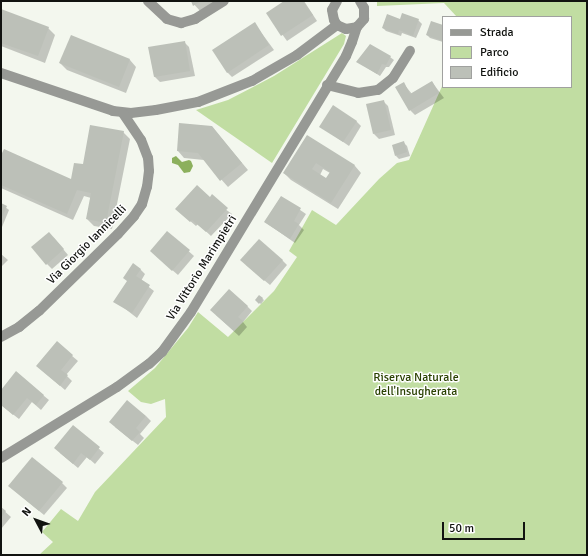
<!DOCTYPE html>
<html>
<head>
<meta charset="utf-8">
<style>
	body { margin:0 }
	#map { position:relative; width:588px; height:556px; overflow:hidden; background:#f3f7ee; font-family:Signika,sans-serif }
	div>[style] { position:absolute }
	.green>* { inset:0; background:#c1dda2 }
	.water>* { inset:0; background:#8cb05d }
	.shadow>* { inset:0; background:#0003 }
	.building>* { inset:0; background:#bcc0b8 }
	.street>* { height:10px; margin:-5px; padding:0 5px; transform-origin:5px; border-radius:5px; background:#979995 }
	span { translate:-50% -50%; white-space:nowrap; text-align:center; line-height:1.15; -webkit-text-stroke:3px #fff; paint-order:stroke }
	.street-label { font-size:12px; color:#111310 }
	.park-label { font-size:12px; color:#294000 }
	.frame { position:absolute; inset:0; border:2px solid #111310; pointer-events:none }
	.legend { position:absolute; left:442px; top:16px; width:130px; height:72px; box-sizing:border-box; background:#fff; border:1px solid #a0a19f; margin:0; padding:5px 7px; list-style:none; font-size:12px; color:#111310 }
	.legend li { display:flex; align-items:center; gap:8px; height:20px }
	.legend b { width:20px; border:1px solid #a0a19f }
	.north { position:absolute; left:16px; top:500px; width:40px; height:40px; -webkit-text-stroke:3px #fff; paint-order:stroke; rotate:311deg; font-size:11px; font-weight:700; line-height:16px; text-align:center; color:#111310 }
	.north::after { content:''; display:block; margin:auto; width:14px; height:18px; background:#111310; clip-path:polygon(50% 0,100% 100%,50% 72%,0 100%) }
	.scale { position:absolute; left:442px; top:522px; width:83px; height:18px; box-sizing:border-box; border:2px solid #111310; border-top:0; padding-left:5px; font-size:12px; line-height:14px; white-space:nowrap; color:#111310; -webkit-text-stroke:3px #fff; paint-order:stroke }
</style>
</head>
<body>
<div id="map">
	<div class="green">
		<i style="clip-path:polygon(377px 1px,587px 1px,587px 555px,39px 555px,53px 542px,42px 532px,61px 509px,78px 521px,95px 492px,166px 417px,165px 399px,151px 404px,141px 402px,128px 391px,155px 368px,188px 328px,198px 312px,228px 337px,274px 291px,297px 257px,289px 251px,312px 210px,336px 225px,379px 179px,397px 163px,409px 160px,443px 84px,443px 87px,571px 87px,571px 17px,457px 17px,444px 3px,377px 6px)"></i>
		<i style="clip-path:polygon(342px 33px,346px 36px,344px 44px,272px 163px,196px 110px,228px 100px,274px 76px)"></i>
	</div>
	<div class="water">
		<i style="clip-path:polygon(176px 156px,182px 162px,189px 160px,191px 161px,193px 166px,190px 172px,184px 173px,178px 165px,172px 163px,172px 158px)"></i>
	</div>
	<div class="shadow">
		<i style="clip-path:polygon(191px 1px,218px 1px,201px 12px)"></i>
		<i style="clip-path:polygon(286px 1px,304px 1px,317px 21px,287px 41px,267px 13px)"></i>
		<i style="clip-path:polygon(1px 10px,48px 28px,55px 35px,45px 63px,1px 46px)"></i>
		<i style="clip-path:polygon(401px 20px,418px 20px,422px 24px,416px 38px,402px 33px,401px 36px,386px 31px,383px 28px)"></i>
		<i style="clip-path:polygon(255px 24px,274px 50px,232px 77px,227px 72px)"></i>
		<i style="clip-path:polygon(443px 26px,443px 42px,430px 38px,427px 35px)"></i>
		<i style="clip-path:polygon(184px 42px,189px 47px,195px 76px,160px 82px,155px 77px,150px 48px)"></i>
		<i style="clip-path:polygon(390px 57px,394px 60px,389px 67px,386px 67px,380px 76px,358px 62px)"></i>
		<i style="clip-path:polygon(130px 60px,136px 67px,126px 93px,67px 70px,60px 63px)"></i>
		<i style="clip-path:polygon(432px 82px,444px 98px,415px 115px,410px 110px,403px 83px,412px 94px)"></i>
		<i style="clip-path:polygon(383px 101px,388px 106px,395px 135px,379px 139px,374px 134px)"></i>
		<i style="clip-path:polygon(356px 121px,361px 126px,349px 146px,320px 126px)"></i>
		<i style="clip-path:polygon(212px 127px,248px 170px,228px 187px,204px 160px,184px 158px,178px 151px)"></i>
		<i style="clip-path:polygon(123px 132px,130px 139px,112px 229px,94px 226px,87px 219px,91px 198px,84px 196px,73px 220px,1px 188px,1px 157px,72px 180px,83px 166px)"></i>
		<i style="clip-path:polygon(evenodd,307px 136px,355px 166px,361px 173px,338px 209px,291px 180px,284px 173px,307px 136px,323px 169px,330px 173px,326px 179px,320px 175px,323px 169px)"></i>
		<i style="clip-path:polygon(403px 142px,407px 146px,410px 156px,399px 159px,396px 156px)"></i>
		<i style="clip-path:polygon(281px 197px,306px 214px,299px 225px,304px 230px,295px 243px,265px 222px)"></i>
		<i style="clip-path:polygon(210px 198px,232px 214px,211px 236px,198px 224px,196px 226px,182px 214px)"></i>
		<i style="clip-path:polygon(1px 204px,9px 210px,2px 227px,1px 226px)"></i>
		<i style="clip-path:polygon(167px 232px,194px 256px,178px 275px,156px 256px)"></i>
		<i style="clip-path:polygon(54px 238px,68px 255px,52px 269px,47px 264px)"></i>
		<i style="clip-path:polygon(1px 254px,8px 260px,1px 267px)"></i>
		<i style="clip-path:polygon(282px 260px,287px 265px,270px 285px,246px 265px)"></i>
		<i style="clip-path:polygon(140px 269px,145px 274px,141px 281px,154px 291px,137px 318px,115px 301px)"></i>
		<i style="clip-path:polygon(259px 296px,264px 300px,261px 304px,256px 300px)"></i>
		<i style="clip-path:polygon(247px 306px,252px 311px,243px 322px,247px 327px,239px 336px,216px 315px)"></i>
		<i style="clip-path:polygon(57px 343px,78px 361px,66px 375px,72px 381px,65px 390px,43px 371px)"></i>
		<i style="clip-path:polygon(16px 373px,49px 400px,41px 410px,32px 402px,19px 419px,1px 405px,1px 391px)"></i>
		<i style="clip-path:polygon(146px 416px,151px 421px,140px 434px,144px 438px,138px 445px,115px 427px)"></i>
		<i style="clip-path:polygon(73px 427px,104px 453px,95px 464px,87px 457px,78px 468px,60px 453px)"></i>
		<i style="clip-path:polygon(62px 483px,67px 488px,44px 515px,15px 491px)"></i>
		<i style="clip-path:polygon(1px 508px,11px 517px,1px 529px)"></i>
	</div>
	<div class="building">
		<i style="clip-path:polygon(191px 1px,201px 1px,193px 6px)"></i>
		<i style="clip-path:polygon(284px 1px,303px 1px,313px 15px,281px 36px,266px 13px)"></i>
		<i style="clip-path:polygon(1px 9px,49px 27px,38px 56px,1px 43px)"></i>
		<i style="clip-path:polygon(402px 13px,419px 19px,413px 36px,399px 30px,398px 34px,382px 28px,387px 14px,400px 19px)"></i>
		<i style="clip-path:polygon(431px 21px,443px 25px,443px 41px,426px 35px)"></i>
		<i style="clip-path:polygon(255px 22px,269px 45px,227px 73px,212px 50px)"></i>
		<i style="clip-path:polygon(71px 35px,130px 59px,119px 87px,59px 63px)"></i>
		<i style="clip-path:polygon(185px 41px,190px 71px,154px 77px,148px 47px)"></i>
		<i style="clip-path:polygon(370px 44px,391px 56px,386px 65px,382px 64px,377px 74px,356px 62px)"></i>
		<i style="clip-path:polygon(432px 81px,439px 93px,409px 111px,395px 87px,404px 82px,410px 94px)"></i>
		<i style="clip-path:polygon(384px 100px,391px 130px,373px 134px,366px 104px)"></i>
		<i style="clip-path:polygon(333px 105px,357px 121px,343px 142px,319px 127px)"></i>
		<i style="clip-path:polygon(179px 123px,212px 126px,242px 163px,220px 181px,198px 153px,177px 151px)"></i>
		<i style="clip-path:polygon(90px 125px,124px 131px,106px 223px,86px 219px,91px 193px,77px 190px,67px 214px,1px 185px,1px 155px,4px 149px,71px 179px,74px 163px,83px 164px)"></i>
		<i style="clip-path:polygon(evenodd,307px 135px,355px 165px,331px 203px,283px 173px,307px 135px,316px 163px,330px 172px,326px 178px,312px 169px,316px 163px)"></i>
		<i style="clip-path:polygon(404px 141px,407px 152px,395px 156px,392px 145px)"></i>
		<i style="clip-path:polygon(197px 185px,210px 197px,212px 194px,228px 208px,206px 232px,192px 220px,190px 222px,175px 209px)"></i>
		<i style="clip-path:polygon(281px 196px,301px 208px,294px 221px,299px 224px,290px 239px,264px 222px)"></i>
		<i style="clip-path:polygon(1px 203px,7px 206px,1px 219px)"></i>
		<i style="clip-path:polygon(167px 231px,190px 250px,172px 271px,150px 251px)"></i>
		<i style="clip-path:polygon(49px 232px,64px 249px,46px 265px,31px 247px)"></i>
		<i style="clip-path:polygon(259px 239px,283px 260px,264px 281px,240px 260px)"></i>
		<i style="clip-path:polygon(133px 263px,141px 269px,136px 276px,150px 285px,132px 313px,113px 302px,127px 281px,123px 278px)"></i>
		<i style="clip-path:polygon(229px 289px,248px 306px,238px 317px,243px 321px,234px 331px,210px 310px)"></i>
		<i style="clip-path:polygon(259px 295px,263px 298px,259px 304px,255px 300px)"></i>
		<i style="clip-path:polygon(57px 341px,73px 355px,61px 370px,68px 375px,60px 386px,36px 366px)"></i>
		<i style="clip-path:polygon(16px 371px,44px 395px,36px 405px,27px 398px,13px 415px,1px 405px,1px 390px)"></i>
		<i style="clip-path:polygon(127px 400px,146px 416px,136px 428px,140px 432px,132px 441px,109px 422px)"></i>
		<i style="clip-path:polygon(73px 425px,100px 447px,90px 460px,81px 453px,73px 464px,54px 448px)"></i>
		<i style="clip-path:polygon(32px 457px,63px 482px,39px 511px,8px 486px)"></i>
		<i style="clip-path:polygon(1px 507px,6px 511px,1px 518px)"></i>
	</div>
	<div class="street">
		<i style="left:148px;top:1px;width:26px;rotate:43deg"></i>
		<i style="left:167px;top:19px;width:15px;rotate:16deg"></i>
		<i style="left:181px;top:23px;width:15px;rotate:-16deg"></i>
		<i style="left:195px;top:19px;width:34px;rotate:-32deg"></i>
		<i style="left:337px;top:1px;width:10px;rotate:119deg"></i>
		<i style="left:332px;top:10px;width:10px;rotate:79deg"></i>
		<i style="left:334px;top:20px;width:6px;rotate:59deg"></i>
		<i style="left:337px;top:25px;width:10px;rotate:24deg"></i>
		<i style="left:346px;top:29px;width:11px;rotate:-10deg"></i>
		<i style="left:357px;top:27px;width:11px;rotate:-49deg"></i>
		<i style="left:364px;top:19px;width:11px;rotate:-90deg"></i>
		<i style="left:364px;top:8px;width:8px;rotate:-120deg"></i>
		<i style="left:1px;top:73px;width:118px;rotate:18.7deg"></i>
		<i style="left:113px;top:111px;width:18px;rotate:6deg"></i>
		<i style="left:131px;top:113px;width:25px;rotate:-7deg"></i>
		<i style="left:156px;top:110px;width:43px;rotate:-10.8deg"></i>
		<i style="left:198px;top:102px;width:58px;rotate:-21.3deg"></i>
		<i style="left:252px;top:81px;width:52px;rotate:-30deg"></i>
		<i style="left:297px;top:55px;width:50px;rotate:-36.9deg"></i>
		<i style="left:327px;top:85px;width:32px;rotate:14deg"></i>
		<i style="left:358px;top:93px;width:20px;rotate:-9deg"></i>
		<i style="left:378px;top:90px;width:19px;rotate:-39deg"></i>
		<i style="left:393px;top:78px;width:32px;rotate:-58deg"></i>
		<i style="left:1px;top:337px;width:21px;rotate:-29deg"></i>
		<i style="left:19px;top:327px;width:26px;rotate:-39deg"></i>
		<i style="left:39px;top:311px;width:110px;rotate:-44.3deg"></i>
		<i style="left:118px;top:234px;width:24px;rotate:-48deg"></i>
		<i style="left:134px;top:216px;width:14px;rotate:-56deg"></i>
		<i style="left:142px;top:204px;width:18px;rotate:-74deg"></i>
		<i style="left:147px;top:187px;width:16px;rotate:-83deg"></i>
		<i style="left:149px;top:171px;width:13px;rotate:-94deg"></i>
		<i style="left:148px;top:158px;width:19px;rotate:-111deg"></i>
		<i style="left:141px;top:140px;width:32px;rotate:-124deg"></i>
		<i style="left:1px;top:458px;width:136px;rotate:-31.5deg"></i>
		<i style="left:117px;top:387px;width:39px;rotate:-36deg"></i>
		<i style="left:149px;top:364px;width:18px;rotate:-43deg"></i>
		<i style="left:162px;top:352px;width:49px;rotate:-54.1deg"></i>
		<i style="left:191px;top:312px;width:299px;rotate:-58.8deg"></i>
		<i style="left:346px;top:56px;width:15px;rotate:-67deg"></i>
		<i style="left:352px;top:42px;width:16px;rotate:-72deg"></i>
	</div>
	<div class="street-label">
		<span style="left:87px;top:245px;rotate:-45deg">Via Giorgio Iannicelli</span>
		<span style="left:202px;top:268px;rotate:-58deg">Via Vittorio Marimpietri</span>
	</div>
	<div class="park-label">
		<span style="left:416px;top:385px">Riserva Naturale<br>dell'Insugherata</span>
	</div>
	<div class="frame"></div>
	<ul class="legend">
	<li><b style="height:5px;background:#979995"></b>Strada</li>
	<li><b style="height:11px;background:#c1dda2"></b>Parco</li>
	<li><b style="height:11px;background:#bcc0b8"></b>Edificio</li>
	</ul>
	<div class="north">N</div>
	<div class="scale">50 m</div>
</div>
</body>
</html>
